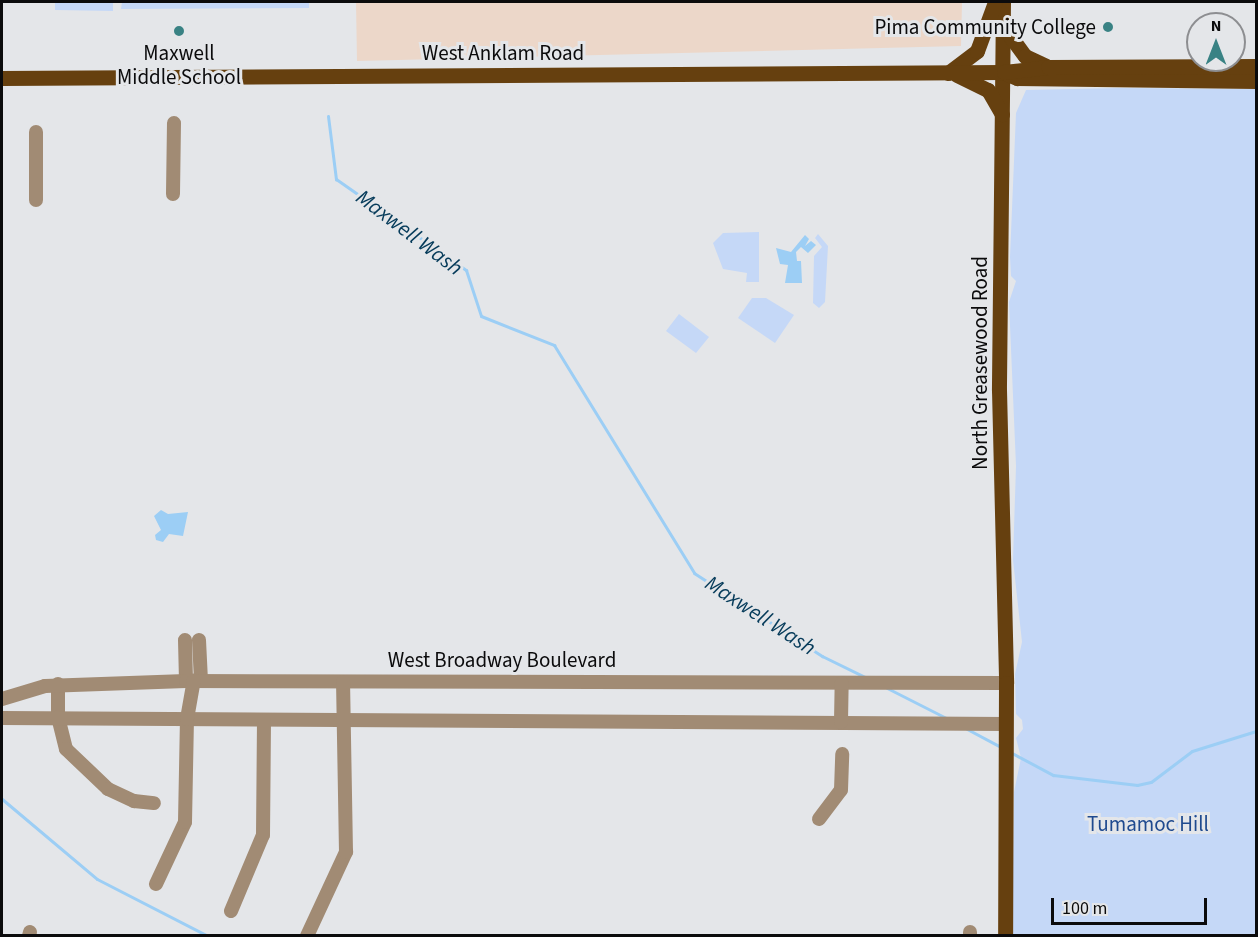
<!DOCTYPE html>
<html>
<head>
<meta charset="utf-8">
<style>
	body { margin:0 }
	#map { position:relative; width:1258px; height:937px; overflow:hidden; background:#e4e6e9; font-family:"Source Sans 3",sans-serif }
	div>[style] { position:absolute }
	.commercial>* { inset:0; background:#ecd7c9 }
	.green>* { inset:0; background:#c5d8f7 }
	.water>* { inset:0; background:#9ccef5 }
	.stream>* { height:3px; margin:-1.5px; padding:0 1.5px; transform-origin:1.5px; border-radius:1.5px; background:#9ccef5 }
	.minor>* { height:14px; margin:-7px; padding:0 7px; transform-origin:7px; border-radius:7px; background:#a18b74 }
	.major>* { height:15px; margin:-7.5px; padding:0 7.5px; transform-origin:7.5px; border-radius:7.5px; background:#66400f }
	.dots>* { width:16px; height:16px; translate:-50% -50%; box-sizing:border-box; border:3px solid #e4e6e9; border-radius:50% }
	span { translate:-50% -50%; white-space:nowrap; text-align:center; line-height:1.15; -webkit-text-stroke:6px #e4e6e9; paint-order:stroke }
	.poi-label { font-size:21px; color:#0b0b0c }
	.right { translate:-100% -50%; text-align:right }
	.street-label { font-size:21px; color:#0b0b0c }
	.park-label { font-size:21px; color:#1f4a8f }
	.water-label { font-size:22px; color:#063b5a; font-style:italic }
	.frame { position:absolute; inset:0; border:3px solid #0b0b0c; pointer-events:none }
	.north { position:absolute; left:1186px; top:12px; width:60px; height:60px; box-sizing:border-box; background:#e4e6e9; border:2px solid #8d8e91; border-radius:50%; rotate:0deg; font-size:16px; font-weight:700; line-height:24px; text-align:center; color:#0b0b0c }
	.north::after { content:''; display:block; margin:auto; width:21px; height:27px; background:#398284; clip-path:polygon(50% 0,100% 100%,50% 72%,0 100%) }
	.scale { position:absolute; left:1051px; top:898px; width:156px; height:27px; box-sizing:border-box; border:3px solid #0b0b0c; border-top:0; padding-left:8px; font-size:18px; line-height:21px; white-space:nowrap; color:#0b0b0c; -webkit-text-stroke:4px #e4e6e9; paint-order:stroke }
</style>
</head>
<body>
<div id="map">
	<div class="commercial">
		<i style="clip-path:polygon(356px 2px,962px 2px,961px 46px,357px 61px)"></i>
	</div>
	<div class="green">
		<i style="clip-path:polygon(55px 2px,113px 2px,113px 11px,55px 10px)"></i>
		<i style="clip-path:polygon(122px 2px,309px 2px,309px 8px,121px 9px)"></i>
		<i style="clip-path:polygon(1119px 88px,1256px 89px,1256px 935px,1012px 935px,1014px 792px,1021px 758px,1016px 738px,1023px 729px,1022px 720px,1016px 714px,1015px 674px,1022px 642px,1013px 560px,1016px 466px,1009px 302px,1016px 281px,1011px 276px,1010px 257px,1016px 113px,1026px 90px)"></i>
		<i style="clip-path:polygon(759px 232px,759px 282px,746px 282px,747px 273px,723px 269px,713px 243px,723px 233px)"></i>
		<i style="clip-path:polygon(818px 234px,828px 246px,825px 302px,819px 308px,813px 303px,814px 256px,822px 247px,815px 238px)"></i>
		<i style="clip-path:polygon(752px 298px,766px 298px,794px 315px,775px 343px,738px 318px)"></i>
		<i style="clip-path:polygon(679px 314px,709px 337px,696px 353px,666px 331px)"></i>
	</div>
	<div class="water">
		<i style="clip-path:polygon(805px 235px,809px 239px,805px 246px,811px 241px,816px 245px,808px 253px,801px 247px,796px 252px,797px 261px,801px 261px,802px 283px,785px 283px,788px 265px,780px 264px,776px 248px,791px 252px)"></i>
		<i style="clip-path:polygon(161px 510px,168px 514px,188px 512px,183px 536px,169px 534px,163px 542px,156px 540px,155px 535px,161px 530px,154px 516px)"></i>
	</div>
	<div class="stream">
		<i style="left:328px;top:116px;width:64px;rotate:82.8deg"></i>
		<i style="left:336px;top:179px;width:159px;rotate:35deg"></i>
		<i style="left:466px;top:270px;width:48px;rotate:71.9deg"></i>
		<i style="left:481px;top:316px;width:79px;rotate:21.7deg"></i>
		<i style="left:554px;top:345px;width:268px;rotate:58.4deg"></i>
		<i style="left:694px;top:573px;width:153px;rotate:33deg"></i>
		<i style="left:822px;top:656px;width:48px;rotate:26deg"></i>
		<i style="left:887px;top:688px;width:68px;rotate:26.9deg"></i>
		<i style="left:967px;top:729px;width:38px;rotate:28deg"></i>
		<i style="left:1010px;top:752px;width:49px;rotate:28.1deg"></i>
		<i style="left:1053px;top:775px;width:85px;rotate:6.8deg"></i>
		<i style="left:1137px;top:785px;width:14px;rotate:-12deg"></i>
		<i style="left:1151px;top:782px;width:51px;rotate:-37.1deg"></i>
		<i style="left:1192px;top:751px;width:67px;rotate:-17.4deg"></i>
		<i style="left:2px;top:799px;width:124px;rotate:40.1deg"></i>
		<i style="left:97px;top:879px;width:125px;rotate:27.2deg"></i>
	</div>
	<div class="minor">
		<i style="left:36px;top:132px;width:68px;rotate:90deg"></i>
		<i style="left:173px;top:194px;width:71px;rotate:-89.2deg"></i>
		<i style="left:185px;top:640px;width:41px;rotate:88.6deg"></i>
		<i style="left:199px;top:640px;width:41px;rotate:87.2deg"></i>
		<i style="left:58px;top:684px;width:33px;rotate:90deg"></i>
		<i style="left:58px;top:717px;width:33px;rotate:76deg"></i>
		<i style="left:66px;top:749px;width:58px;rotate:43.6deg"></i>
		<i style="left:108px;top:789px;width:29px;rotate:25deg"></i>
		<i style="left:134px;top:801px;width:20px;rotate:6deg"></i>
		<i style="left:2px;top:699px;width:45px;rotate:-16.8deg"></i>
		<i style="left:45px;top:686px;width:141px;rotate:-2deg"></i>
		<i style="left:186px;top:681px;width:820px;rotate:0.14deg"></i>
		<i style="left:2px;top:718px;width:1004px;rotate:0.34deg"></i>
		<i style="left:841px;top:722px;width:39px;rotate:-89deg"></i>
		<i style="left:819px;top:819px;width:36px;rotate:-53deg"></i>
		<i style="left:841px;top:790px;width:36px;rotate:-88deg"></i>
		<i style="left:156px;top:884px;width:68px;rotate:-64.9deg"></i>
		<i style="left:185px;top:822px;width:103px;rotate:-88.9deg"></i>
		<i style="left:187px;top:719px;width:39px;rotate:-80deg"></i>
		<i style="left:231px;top:911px;width:82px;rotate:-67.2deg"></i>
		<i style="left:263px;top:835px;width:114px;rotate:-89.5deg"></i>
		<i style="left:970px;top:932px;width:4px;rotate:90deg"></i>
		<i style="left:29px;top:936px;width:4px;rotate:-76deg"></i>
		<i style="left:307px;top:936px;width:93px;rotate:-65.1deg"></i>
		<i style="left:346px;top:852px;width:170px;rotate:-91deg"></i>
	</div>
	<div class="major">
		<i style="left:1003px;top:2px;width:388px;rotate:90.6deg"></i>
		<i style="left:999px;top:390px;width:293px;rotate:88.6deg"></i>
		<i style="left:1006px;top:683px;width:253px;rotate:90.2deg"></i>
		<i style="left:1003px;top:26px;width:37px;rotate:54deg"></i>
		<i style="left:1025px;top:56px;width:23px;rotate:25deg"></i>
		<i style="left:948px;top:73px;width:36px;rotate:-37deg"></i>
		<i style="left:977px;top:51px;width:52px;rotate:-69.8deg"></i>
		<i style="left:1007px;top:74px;width:11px;rotate:22deg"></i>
		<i style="left:1017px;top:78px;width:239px;rotate:0.7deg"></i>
		<i style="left:957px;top:75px;width:34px;rotate:26deg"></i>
		<i style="left:988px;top:90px;width:28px;rotate:60deg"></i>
		<i style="left:2px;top:78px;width:1002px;rotate:-0.34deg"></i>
		<i style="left:1004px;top:72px;width:44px;rotate:-6.5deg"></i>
		<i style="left:1048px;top:67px;width:208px;rotate:-0.3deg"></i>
	</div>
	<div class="dots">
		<i style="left:1108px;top:27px;background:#398284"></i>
		<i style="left:179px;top:31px;background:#398284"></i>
	</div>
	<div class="poi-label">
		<span class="right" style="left:1096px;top:27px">Pima Community College</span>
		<span style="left:179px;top:65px">Maxwell<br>Middle School</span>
	</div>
	<div class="street-label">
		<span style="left:503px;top:53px">West Anklam Road</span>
		<span style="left:980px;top:363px;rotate:-90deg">North Greasewood Road</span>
		<span style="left:502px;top:660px">West Broadway Boulevard</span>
	</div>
	<div class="park-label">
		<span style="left:1148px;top:824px">Tumamoc Hill</span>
	</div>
	<div class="water-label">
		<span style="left:409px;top:233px;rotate:37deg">Maxwell Wash</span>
		<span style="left:760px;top:616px;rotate:33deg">Maxwell Wash</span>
	</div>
	<div class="frame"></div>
	<div class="north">N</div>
	<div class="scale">100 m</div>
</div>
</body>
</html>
